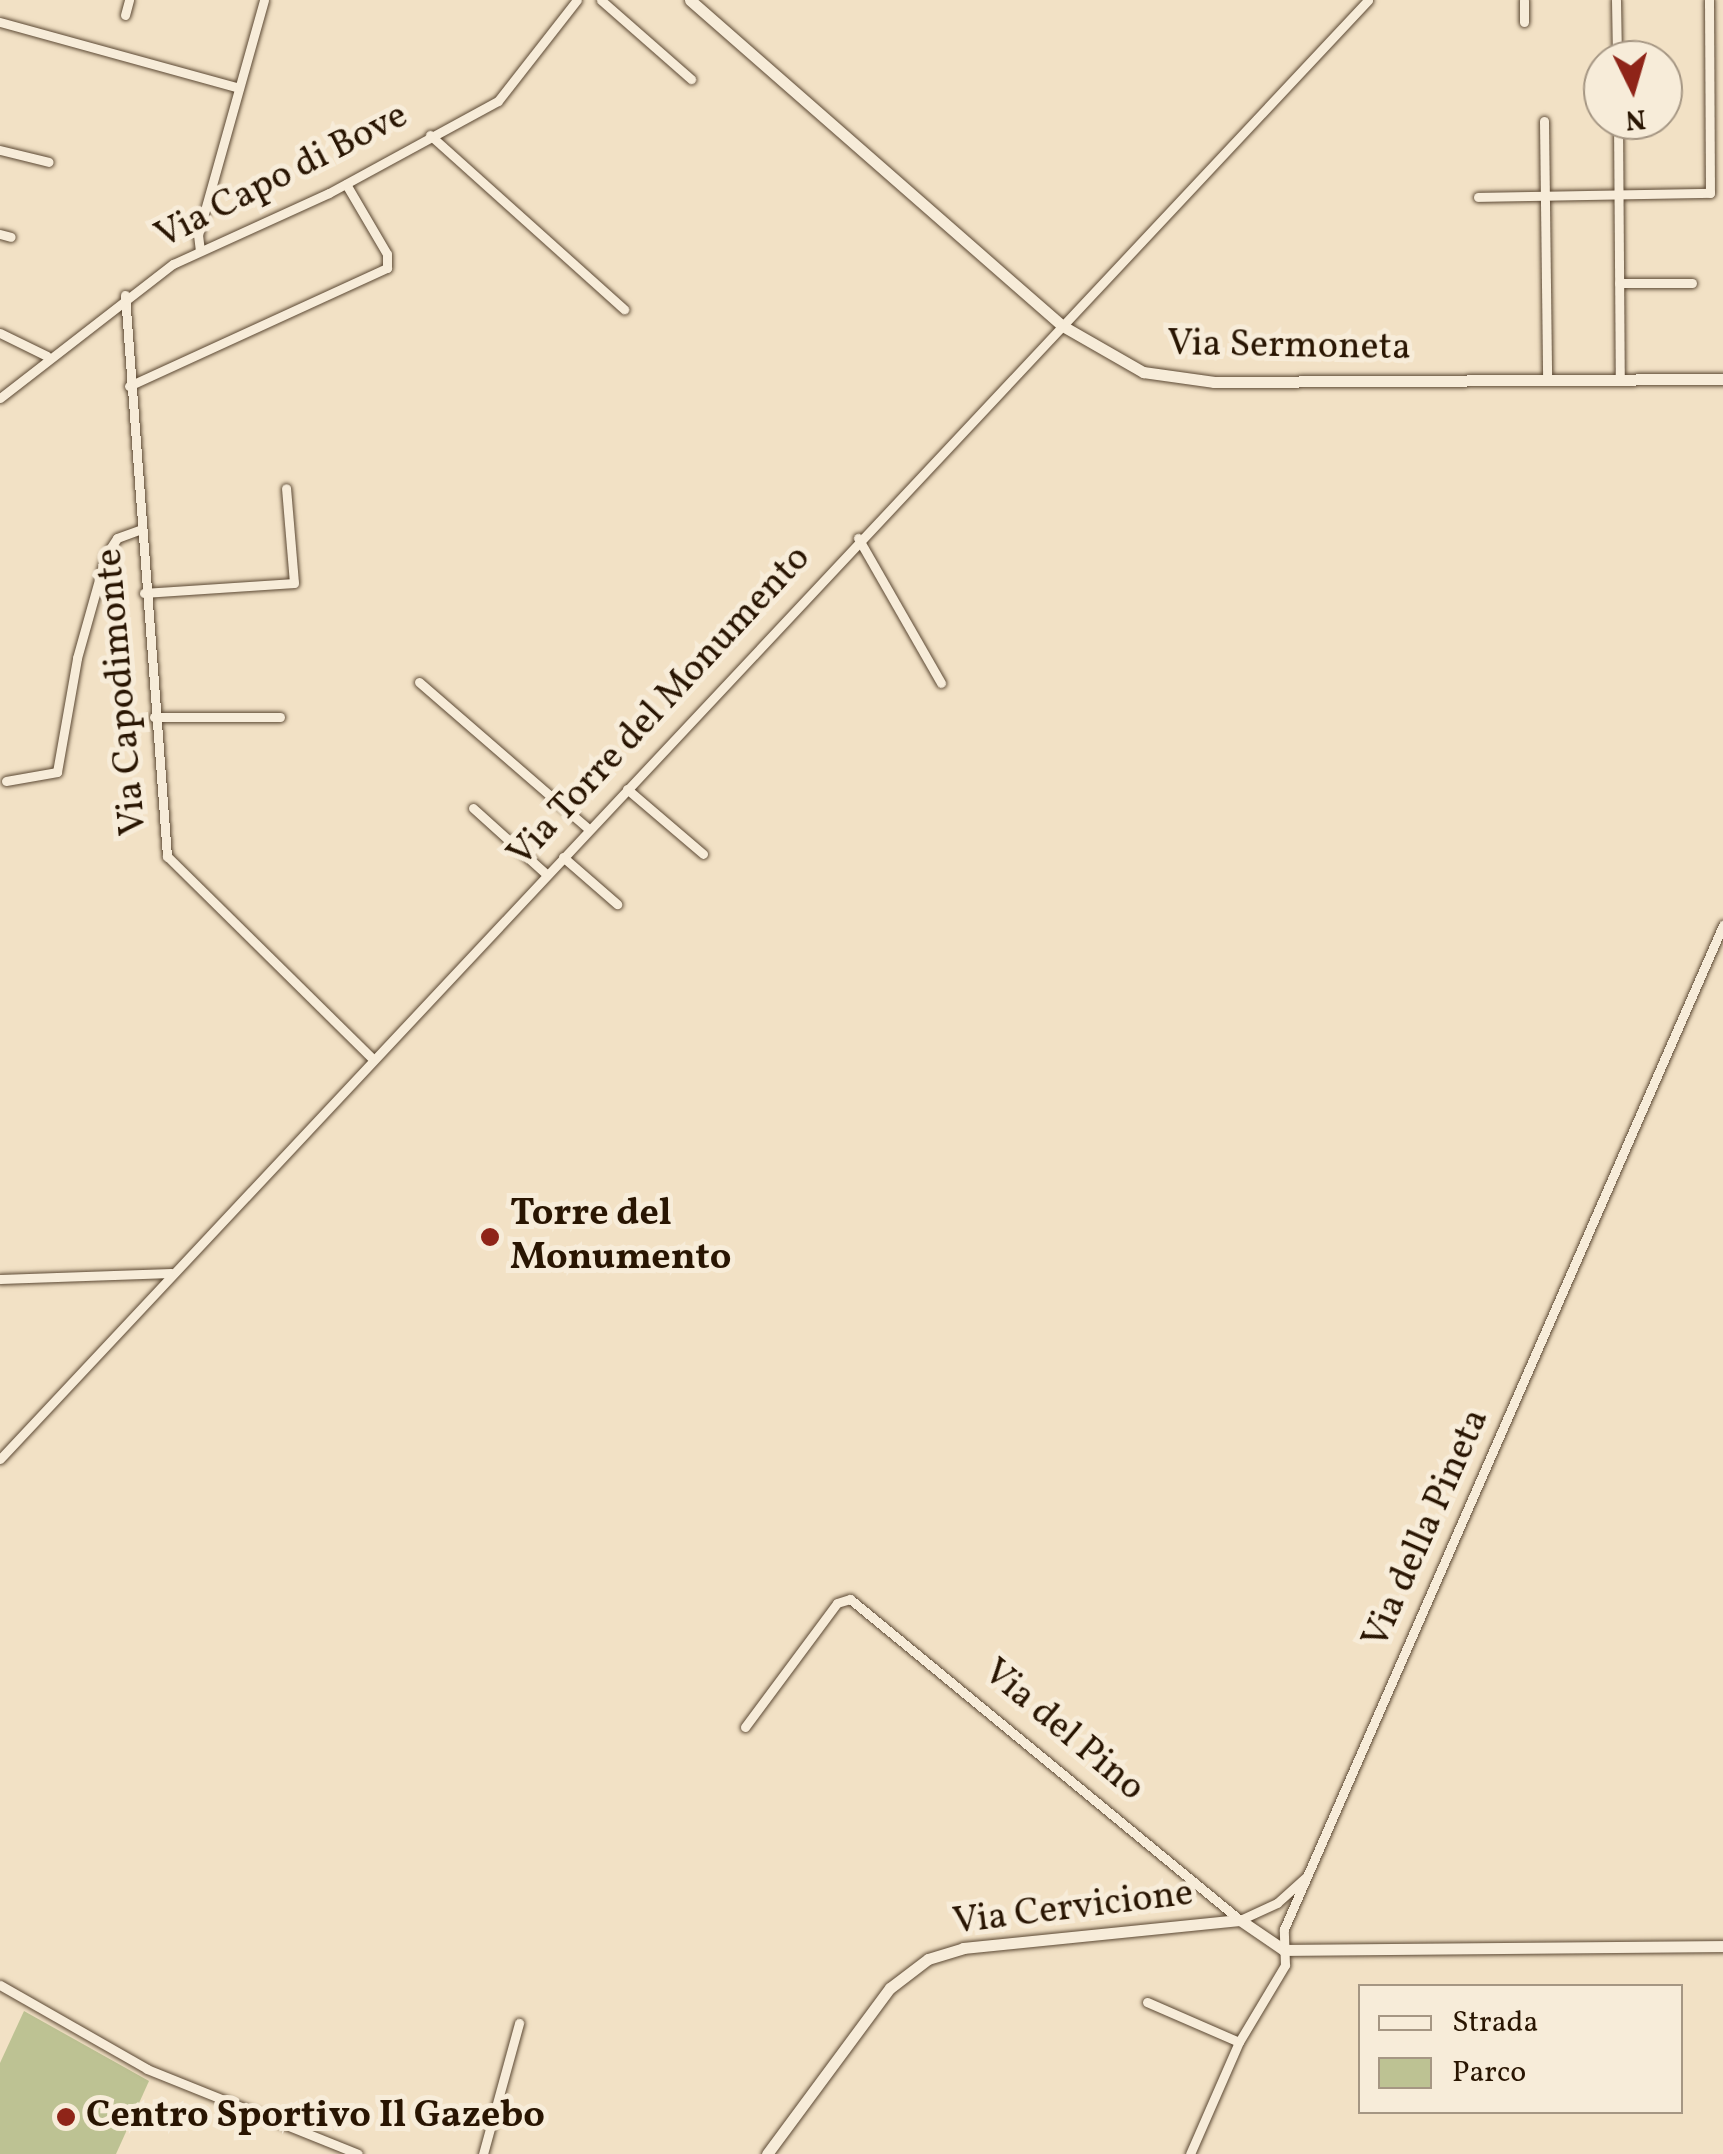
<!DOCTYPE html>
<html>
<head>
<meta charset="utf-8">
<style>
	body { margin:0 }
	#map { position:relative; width:1723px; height:2154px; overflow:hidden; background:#f2e1c5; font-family:Vollkorn,serif }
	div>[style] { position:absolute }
	.green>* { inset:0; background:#bdc293 }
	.roads { filter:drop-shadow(0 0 2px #5b4833) drop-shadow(0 0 2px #5b4833) }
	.minor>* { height:9px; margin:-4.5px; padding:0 4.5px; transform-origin:4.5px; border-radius:4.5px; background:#f7ecd9 }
	.tertiary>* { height:11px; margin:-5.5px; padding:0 5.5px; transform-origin:5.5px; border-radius:5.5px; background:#f7ecd9 }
	.dots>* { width:28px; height:28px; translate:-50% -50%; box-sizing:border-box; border:5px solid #f7ecd9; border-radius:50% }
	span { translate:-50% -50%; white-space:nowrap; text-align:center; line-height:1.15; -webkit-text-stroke:10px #f7ecd9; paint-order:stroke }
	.street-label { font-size:38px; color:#291502 }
	.poi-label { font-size:38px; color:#291502; font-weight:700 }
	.left { translate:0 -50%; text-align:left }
	.legend { position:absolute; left:1358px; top:1984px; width:325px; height:130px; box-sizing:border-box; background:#f7ecd9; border:2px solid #a59683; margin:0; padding:12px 18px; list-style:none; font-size:30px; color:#291502 }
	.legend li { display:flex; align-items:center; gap:20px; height:50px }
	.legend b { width:50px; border:2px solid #a59683 }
	.north { position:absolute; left:1583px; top:40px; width:100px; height:100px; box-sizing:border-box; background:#f7ecd9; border:2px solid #a59683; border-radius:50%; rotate:175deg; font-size:28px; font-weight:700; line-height:40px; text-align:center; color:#291502 }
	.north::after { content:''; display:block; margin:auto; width:35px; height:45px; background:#8f2418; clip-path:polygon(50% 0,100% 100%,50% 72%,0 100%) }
</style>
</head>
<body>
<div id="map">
	<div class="green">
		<i style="clip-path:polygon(24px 2011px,149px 2081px,116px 2154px,0 2154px,0 2063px)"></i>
	</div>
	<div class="roads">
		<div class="minor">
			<i style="left:601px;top:0;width:120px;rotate:41.3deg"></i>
			<i style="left:1616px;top:0;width:60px;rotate:89deg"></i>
			<i style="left:125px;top:15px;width:16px;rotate:-75deg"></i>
			<i style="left:0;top:22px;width:248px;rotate:15.4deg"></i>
			<i style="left:1524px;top:22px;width:22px;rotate:-90deg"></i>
			<i style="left:1618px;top:120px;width:260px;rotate:89.6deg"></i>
			<i style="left:1544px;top:121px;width:259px;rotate:89.3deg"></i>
			<i style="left:430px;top:135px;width:261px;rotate:41.9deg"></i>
			<i style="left:0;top:150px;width:50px;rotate:13.8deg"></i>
			<i style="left:1478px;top:197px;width:232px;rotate:-1deg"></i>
			<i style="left:1710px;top:193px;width:193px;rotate:-90.3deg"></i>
			<i style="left:0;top:234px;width:11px;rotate:15deg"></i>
			<i style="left:200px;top:251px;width:16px;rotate:-97deg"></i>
			<i style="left:198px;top:235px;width:244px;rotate:-74.3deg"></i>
			<i style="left:1619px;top:283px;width:73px"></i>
			<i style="left:125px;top:295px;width:563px;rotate:85.72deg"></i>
			<i style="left:167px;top:856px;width:286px;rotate:44.6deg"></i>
			<i style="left:0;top:333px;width:52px;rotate:26.1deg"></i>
			<i style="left:129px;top:386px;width:284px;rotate:-24.6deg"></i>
			<i style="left:387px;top:268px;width:14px;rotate:-90deg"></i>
			<i style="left:387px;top:254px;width:81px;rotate:-120.4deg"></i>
			<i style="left:0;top:398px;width:219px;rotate:-37.8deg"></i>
			<i style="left:173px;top:264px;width:171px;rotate:-24.5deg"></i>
			<i style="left:329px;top:193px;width:192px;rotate:-28.6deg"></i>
			<i style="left:498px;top:101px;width:128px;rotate:-52deg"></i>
			<i style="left:858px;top:538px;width:167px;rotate:60.2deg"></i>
			<i style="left:144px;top:593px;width:150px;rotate:-3.8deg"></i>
			<i style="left:294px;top:583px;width:95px;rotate:-94.8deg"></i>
			<i style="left:419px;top:682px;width:225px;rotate:40.9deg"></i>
			<i style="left:154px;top:717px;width:126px"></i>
			<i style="left:6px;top:781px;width:52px;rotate:-10deg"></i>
			<i style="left:57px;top:772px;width:116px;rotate:-80deg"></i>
			<i style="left:77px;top:658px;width:107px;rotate:-74.3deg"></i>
			<i style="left:106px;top:555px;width:20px;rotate:-57deg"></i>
			<i style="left:117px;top:538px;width:23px;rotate:-20deg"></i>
			<i style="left:627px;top:789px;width:100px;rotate:40.5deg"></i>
			<i style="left:473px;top:808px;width:98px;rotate:42.1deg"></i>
			<i style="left:563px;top:857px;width:72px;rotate:41deg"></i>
			<i style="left:0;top:1279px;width:171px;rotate:-2deg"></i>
			<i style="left:0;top:1459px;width:2000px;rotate:-46.84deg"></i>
			<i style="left:745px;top:1727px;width:154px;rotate:-53.4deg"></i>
			<i style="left:837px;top:1603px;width:14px;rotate:-17deg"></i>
			<i style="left:850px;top:1599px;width:505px;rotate:39.46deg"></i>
			<i style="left:1240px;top:1920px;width:41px;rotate:-24.7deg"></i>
			<i style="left:1277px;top:1903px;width:40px;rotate:-42deg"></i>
			<i style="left:0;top:1985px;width:169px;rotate:29.7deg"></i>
			<i style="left:147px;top:2069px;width:227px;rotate:21.9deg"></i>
			<i style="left:1147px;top:2002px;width:100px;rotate:23.5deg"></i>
			<i style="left:483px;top:2154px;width:136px;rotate:-74.6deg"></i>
			<i style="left:1190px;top:2154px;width:122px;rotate:-66.4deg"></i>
			<i style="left:1239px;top:2042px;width:90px;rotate:-59.1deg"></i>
			<i style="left:1285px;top:1965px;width:36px;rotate:-92deg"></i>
			<i style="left:1284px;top:1929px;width:1096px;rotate:-66.38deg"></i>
		</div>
		<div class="tertiary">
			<i style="left:690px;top:0;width:493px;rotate:41.2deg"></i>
			<i style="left:1061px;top:325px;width:95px;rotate:29.8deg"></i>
			<i style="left:1143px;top:372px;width:72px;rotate:8deg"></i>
			<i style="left:1214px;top:382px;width:509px;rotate:-0.34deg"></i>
			<i style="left:767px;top:2154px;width:207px;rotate:-53.5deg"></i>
			<i style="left:890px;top:1988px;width:48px;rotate:-37.3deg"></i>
			<i style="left:928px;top:1959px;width:37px;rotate:-17deg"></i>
			<i style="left:963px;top:1948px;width:278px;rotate:-5.8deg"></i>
			<i style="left:1240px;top:1920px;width:53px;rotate:34.3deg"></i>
			<i style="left:1284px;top:1950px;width:439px;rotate:-0.5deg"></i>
		</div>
	</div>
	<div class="dots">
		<i style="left:490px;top:1237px;background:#8f2418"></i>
		<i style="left:66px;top:2117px;background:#8f2418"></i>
	</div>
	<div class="street-label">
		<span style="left:282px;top:177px;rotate:-27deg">Via Capo di Bove</span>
		<span style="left:1289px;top:347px;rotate:1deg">Via Sermoneta</span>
		<span style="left:123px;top:692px;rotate:-95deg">Via Capodimonte</span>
		<span style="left:660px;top:707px;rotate:-47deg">Via Torre del Monumento</span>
		<span style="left:1427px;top:1529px;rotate:-66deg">Via della Pineta</span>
		<span style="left:1063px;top:1731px;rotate:40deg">Via del Pino</span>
		<span style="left:1073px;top:1909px;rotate:-7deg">Via Cervicione</span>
	</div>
	<div class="poi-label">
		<span class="left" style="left:510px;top:1237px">Torre del<br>Monumento</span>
		<span class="left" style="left:86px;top:2117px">Centro Sportivo Il Gazebo</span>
	</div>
	<ul class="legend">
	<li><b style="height:12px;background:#f7ecd9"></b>Strada</li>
	<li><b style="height:28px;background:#bdc293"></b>Parco</li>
	</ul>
	<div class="north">N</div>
</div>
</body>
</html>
